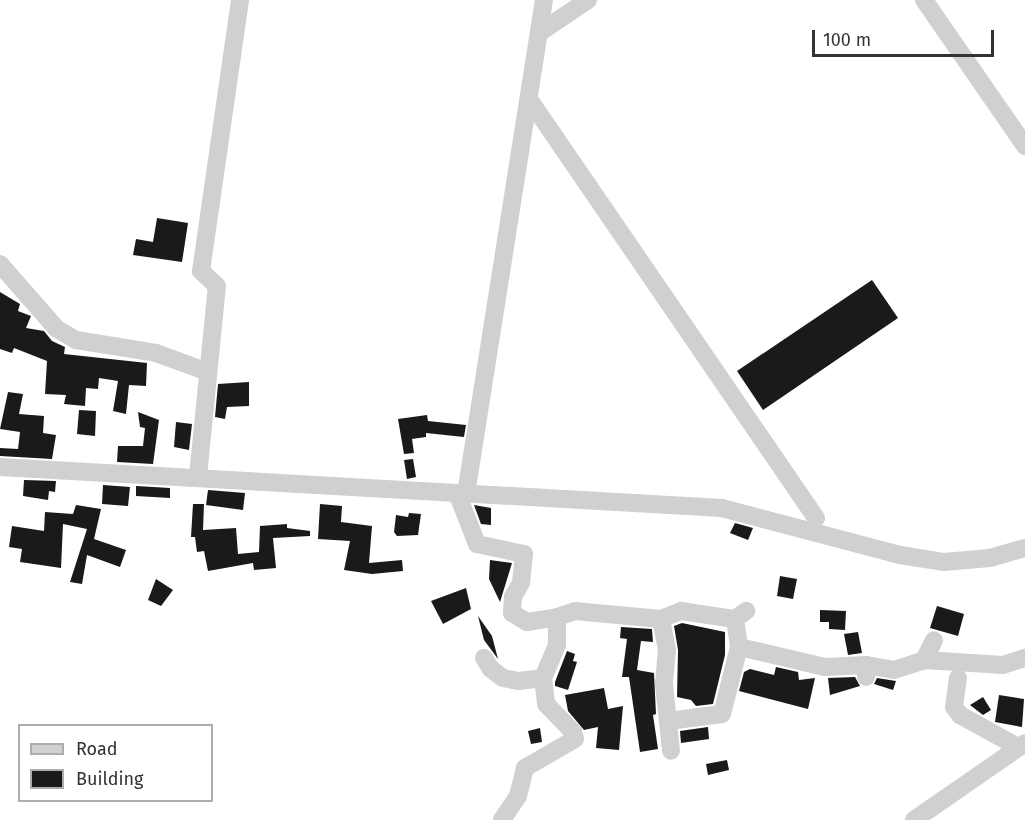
<!DOCTYPE html>
<html>
<head>
<meta charset="utf-8">
<style>
	body { margin:0 }
	#map { position:relative; width:1025px; height:820px; overflow:hidden; background:#fff; font-family:"Fira Sans",sans-serif }
	div>[style] { position:absolute }
	.building>* { inset:0; background:#1a1a1a }
	.minor>* { height:18px; margin:-9px; padding:0 9px; transform-origin:9px; border-radius:9px; background:#d0d0d0 }
	span { translate:-50% -50%; white-space:nowrap; text-align:center; line-height:1.15; -webkit-text-stroke:6px #fff; paint-order:stroke }
	.legend { position:absolute; left:18px; top:724px; width:195px; height:78px; box-sizing:border-box; background:#fff; border:2px solid #adadad; margin:0; padding:8px 10px; list-style:none; font-size:18px; color:#333 }
	.legend li { display:flex; align-items:center; gap:12px; height:30px }
	.legend b { width:30px; border:2px solid #adadad }
	.scale { position:absolute; left:812px; top:30px; width:182px; height:27px; box-sizing:border-box; border:3px solid #333; border-top:0; padding-left:8px; font-size:18px; line-height:21px; white-space:nowrap; color:#333; -webkit-text-stroke:4px #fff; paint-order:stroke }
</style>
</head>
<body>
<div id="map">
	<div class="building">
		<i style="clip-path:polygon(157px 218px,188px 223px,182px 262px,133px 255px,136px 239px,153px 242px)"></i>
		<i style="clip-path:polygon(872px 280px,898px 318px,763px 410px,737px 371px)"></i>
		<i style="clip-path:polygon(0 292px,20px 304px,18px 311px,31px 316px,26px 328px,44px 331px,52px 341px,65px 347px,64px 354px,147px 363px,146px 386px,129px 385px,126px 414px,113px 411px,118px 381px,99px 378px,98px 389px,86px 388px,85px 406px,64px 404px,66px 395px,45px 394px,47px 361px,14px 348px,12px 353px,0 349px)"></i>
		<i style="clip-path:polygon(249px 382px,249px 406px,227px 407px,225px 419px,215px 417px,218px 384px)"></i>
		<i style="clip-path:polygon(8px 392px,23px 394px,19px 414px,44px 416px,43px 433px,56px 435px,52px 459px,0 456px,0 448px,18px 449px,20px 432px,0 429px)"></i>
		<i style="clip-path:polygon(79px 410px,96px 411px,95px 436px,77px 434px)"></i>
		<i style="clip-path:polygon(138px 412px,159px 420px,153px 464px,117px 462px,118px 446px,143px 446px,145px 428px,140px 427px)"></i>
		<i style="clip-path:polygon(427px 415px,428px 421px,466px 425px,464px 437px,426px 433px,426px 437px,412px 439px,414px 453px,404px 454px,398px 419px)"></i>
		<i style="clip-path:polygon(176px 422px,192px 424px,189px 450px,174px 447px)"></i>
		<i style="clip-path:polygon(413px 459px,416px 477px,407px 479px,404px 460px)"></i>
		<i style="clip-path:polygon(24px 480px,56px 481px,55px 492px,49px 491px,48px 500px,23px 496px)"></i>
		<i style="clip-path:polygon(103px 485px,130px 487px,128px 506px,102px 504px)"></i>
		<i style="clip-path:polygon(136px 486px,170px 488px,170px 498px,136px 496px)"></i>
		<i style="clip-path:polygon(208px 490px,245px 493px,243px 510px,206px 505px)"></i>
		<i style="clip-path:polygon(193px 504px,204px 504px,203px 530px,236px 528px,238px 554px,259px 552px,260px 526px,287px 524px,287px 528px,310px 531px,310px 536px,273px 538px,276px 568px,254px 570px,253px 563px,208px 571px,204px 551px,197px 552px,195px 537px,191px 537px)"></i>
		<i style="clip-path:polygon(320px 504px,342px 506px,341px 522px,372px 526px,369px 563px,402px 560px,403px 571px,372px 574px,344px 570px,350px 541px,318px 539px)"></i>
		<i style="clip-path:polygon(76px 505px,101px 509px,94px 539px,126px 550px,120px 567px,87px 555px,82px 584px,70px 582px,87px 529px,63px 524px,61px 568px,20px 562px,22px 549px,9px 547px,12px 526px,44px 531px,45px 512px,73px 514px)"></i>
		<i style="clip-path:polygon(474px 505px,491px 508px,491px 525px,481px 524px)"></i>
		<i style="clip-path:polygon(409px 513px,421px 514px,418px 535px,397px 536px,394px 532px,396px 515px,408px 517px)"></i>
		<i style="clip-path:polygon(735px 523px,753px 528px,748px 540px,730px 533px)"></i>
		<i style="clip-path:polygon(490px 560px,512px 563px,500px 602px,489px 579px)"></i>
		<i style="clip-path:polygon(780px 576px,797px 579px,793px 599px,777px 596px)"></i>
		<i style="clip-path:polygon(156px 579px,173px 590px,161px 606px,148px 600px)"></i>
		<i style="clip-path:polygon(466px 588px,471px 609px,443px 624px,431px 601px)"></i>
		<i style="clip-path:polygon(937px 606px,964px 614px,958px 636px,930px 628px)"></i>
		<i style="clip-path:polygon(820px 610px,846px 611px,845px 630px,829px 629px,829px 622px,820px 622px)"></i>
		<i style="clip-path:polygon(478px 616px,492px 636px,498px 659px,484px 640px)"></i>
		<i style="clip-path:polygon(682px 623px,725px 632px,725px 655px,713px 704px,696px 706px,691px 700px,677px 697px,678px 650px,674px 626px)"></i>
		<i style="clip-path:polygon(621px 627px,652px 629px,653px 642px,641px 641px,637px 670px,654px 673px,656px 714px,653px 715px,658px 749px,640px 752px,629px 677px,622px 677px,627px 639px,620px 638px)"></i>
		<i style="clip-path:polygon(858px 632px,862px 653px,848px 655px,844px 634px)"></i>
		<i style="clip-path:polygon(567px 651px,575px 654px,573px 661px,577px 662px,568px 690px,555px 686px,555px 682px)"></i>
		<i style="clip-path:polygon(776px 667px,798px 672px,799px 680px,815px 678px,808px 709px,739px 691px,744px 672px,750px 669px,774px 675px)"></i>
		<i style="clip-path:polygon(855px 677px,860px 686px,830px 695px,828px 678px)"></i>
		<i style="clip-path:polygon(877px 678px,896px 681px,893px 690px,874px 684px)"></i>
		<i style="clip-path:polygon(604px 688px,608px 709px,623px 706px,619px 750px,596px 748px,598px 727px,584px 730px,568px 711px,565px 695px)"></i>
		<i style="clip-path:polygon(999px 695px,1024px 699px,1022px 727px,995px 722px)"></i>
		<i style="clip-path:polygon(983px 697px,991px 710px,983px 715px,970px 705px)"></i>
		<i style="clip-path:polygon(708px 727px,709px 739px,681px 743px,680px 731px)"></i>
		<i style="clip-path:polygon(540px 728px,542px 742px,531px 744px,528px 731px)"></i>
		<i style="clip-path:polygon(727px 760px,729px 770px,708px 775px,706px 764px)"></i>
	</div>
	<div class="minor">
		<i style="left:924px;top:0;width:178px;rotate:55.3deg"></i>
		<i style="left:539px;top:33px;width:59px;rotate:-34deg"></i>
		<i style="left:529px;top:99px;width:508px;rotate:55.59deg"></i>
		<i style="left:0;top:264px;width:86px;rotate:48.8deg"></i>
		<i style="left:57px;top:329px;width:22px;rotate:30deg"></i>
		<i style="left:76px;top:340px;width:81px;rotate:9.2deg"></i>
		<i style="left:156px;top:353px;width:55px;rotate:20.1deg"></i>
		<i style="left:0;top:467px;width:723px;rotate:3.25deg"></i>
		<i style="left:722px;top:508px;width:184px;rotate:14.8deg"></i>
		<i style="left:900px;top:555px;width:45px;rotate:9deg"></i>
		<i style="left:944px;top:562px;width:46px;rotate:-5deg"></i>
		<i style="left:990px;top:558px;width:36px;rotate:-16deg"></i>
		<i style="left:198px;top:476px;width:191px;rotate:-84.3deg"></i>
		<i style="left:217px;top:286px;width:22px;rotate:-137deg"></i>
		<i style="left:201px;top:271px;width:274px;rotate:-81.8deg"></i>
		<i style="left:457px;top:493px;width:55px;rotate:68.6deg"></i>
		<i style="left:477px;top:544px;width:48px;rotate:12deg"></i>
		<i style="left:524px;top:554px;width:29px;rotate:96deg"></i>
		<i style="left:521px;top:583px;width:16px;rotate:120deg"></i>
		<i style="left:513px;top:597px;width:16px;rotate:94deg"></i>
		<i style="left:512px;top:613px;width:17px;rotate:31deg"></i>
		<i style="left:527px;top:622px;width:30px;rotate:-9deg"></i>
		<i style="left:557px;top:617px;width:28px;rotate:90deg"></i>
		<i style="left:557px;top:645px;width:36px;rotate:113deg"></i>
		<i style="left:543px;top:678px;width:26px;rotate:83deg"></i>
		<i style="left:546px;top:704px;width:39px;rotate:46deg"></i>
		<i style="left:573px;top:732px;width:7px;rotate:74deg"></i>
		<i style="left:575px;top:739px;width:58px;rotate:149.9deg"></i>
		<i style="left:525px;top:768px;width:29px;rotate:104deg"></i>
		<i style="left:518px;top:796px;width:29px;rotate:124deg"></i>
		<i style="left:466px;top:494px;width:500px;rotate:-81.03deg"></i>
		<i style="left:557px;top:617px;width:19px;rotate:-18deg"></i>
		<i style="left:575px;top:611px;width:86px;rotate:5.3deg"></i>
		<i style="left:661px;top:619px;width:22px;rotate:-22deg"></i>
		<i style="left:681px;top:611px;width:55px;rotate:8.4deg"></i>
		<i style="left:735px;top:619px;width:14px;rotate:-36deg"></i>
		<i style="left:661px;top:619px;width:31px;rotate:79deg"></i>
		<i style="left:667px;top:649px;width:35px;rotate:95deg"></i>
		<i style="left:664px;top:684px;width:67px;rotate:84deg"></i>
		<i style="left:739px;top:647px;width:88px;rotate:13.1deg"></i>
		<i style="left:825px;top:667px;width:41px;rotate:-2.8deg"></i>
		<i style="left:484px;top:658px;width:13px;rotate:58deg"></i>
		<i style="left:491px;top:669px;width:15px;rotate:37deg"></i>
		<i style="left:503px;top:678px;width:16px;rotate:11deg"></i>
		<i style="left:519px;top:681px;width:24px;rotate:-7deg"></i>
		<i style="left:924px;top:660px;width:22px;rotate:-63deg"></i>
		<i style="left:866px;top:677px;width:12px;rotate:-90deg"></i>
		<i style="left:866px;top:665px;width:28px;rotate:10deg"></i>
		<i style="left:894px;top:670px;width:32px;rotate:-18deg"></i>
		<i style="left:924px;top:660px;width:79px;rotate:3.6deg"></i>
		<i style="left:1003px;top:665px;width:23px;rotate:-18deg"></i>
		<i style="left:958px;top:678px;width:29px;rotate:98deg"></i>
		<i style="left:954px;top:707px;width:10px;rotate:53deg"></i>
		<i style="left:960px;top:715px;width:66px;rotate:28.9deg"></i>
		<i style="left:668px;top:721px;width:54px;rotate:-7.4deg"></i>
		<i style="left:722px;top:714px;width:69px;rotate:-75.8deg"></i>
		<i style="left:739px;top:647px;width:28px;rotate:-98deg"></i>
		<i style="left:914px;top:820px;width:135px;rotate:-34.7deg"></i>
	</div>
	<ul class="legend">
	<li><b style="height:8px;background:#d0d0d0"></b>Road</li>
	<li><b style="height:16px;background:#1a1a1a"></b>Building</li>
	</ul>
	<div class="scale">100 m</div>
</div>
</body>
</html>
